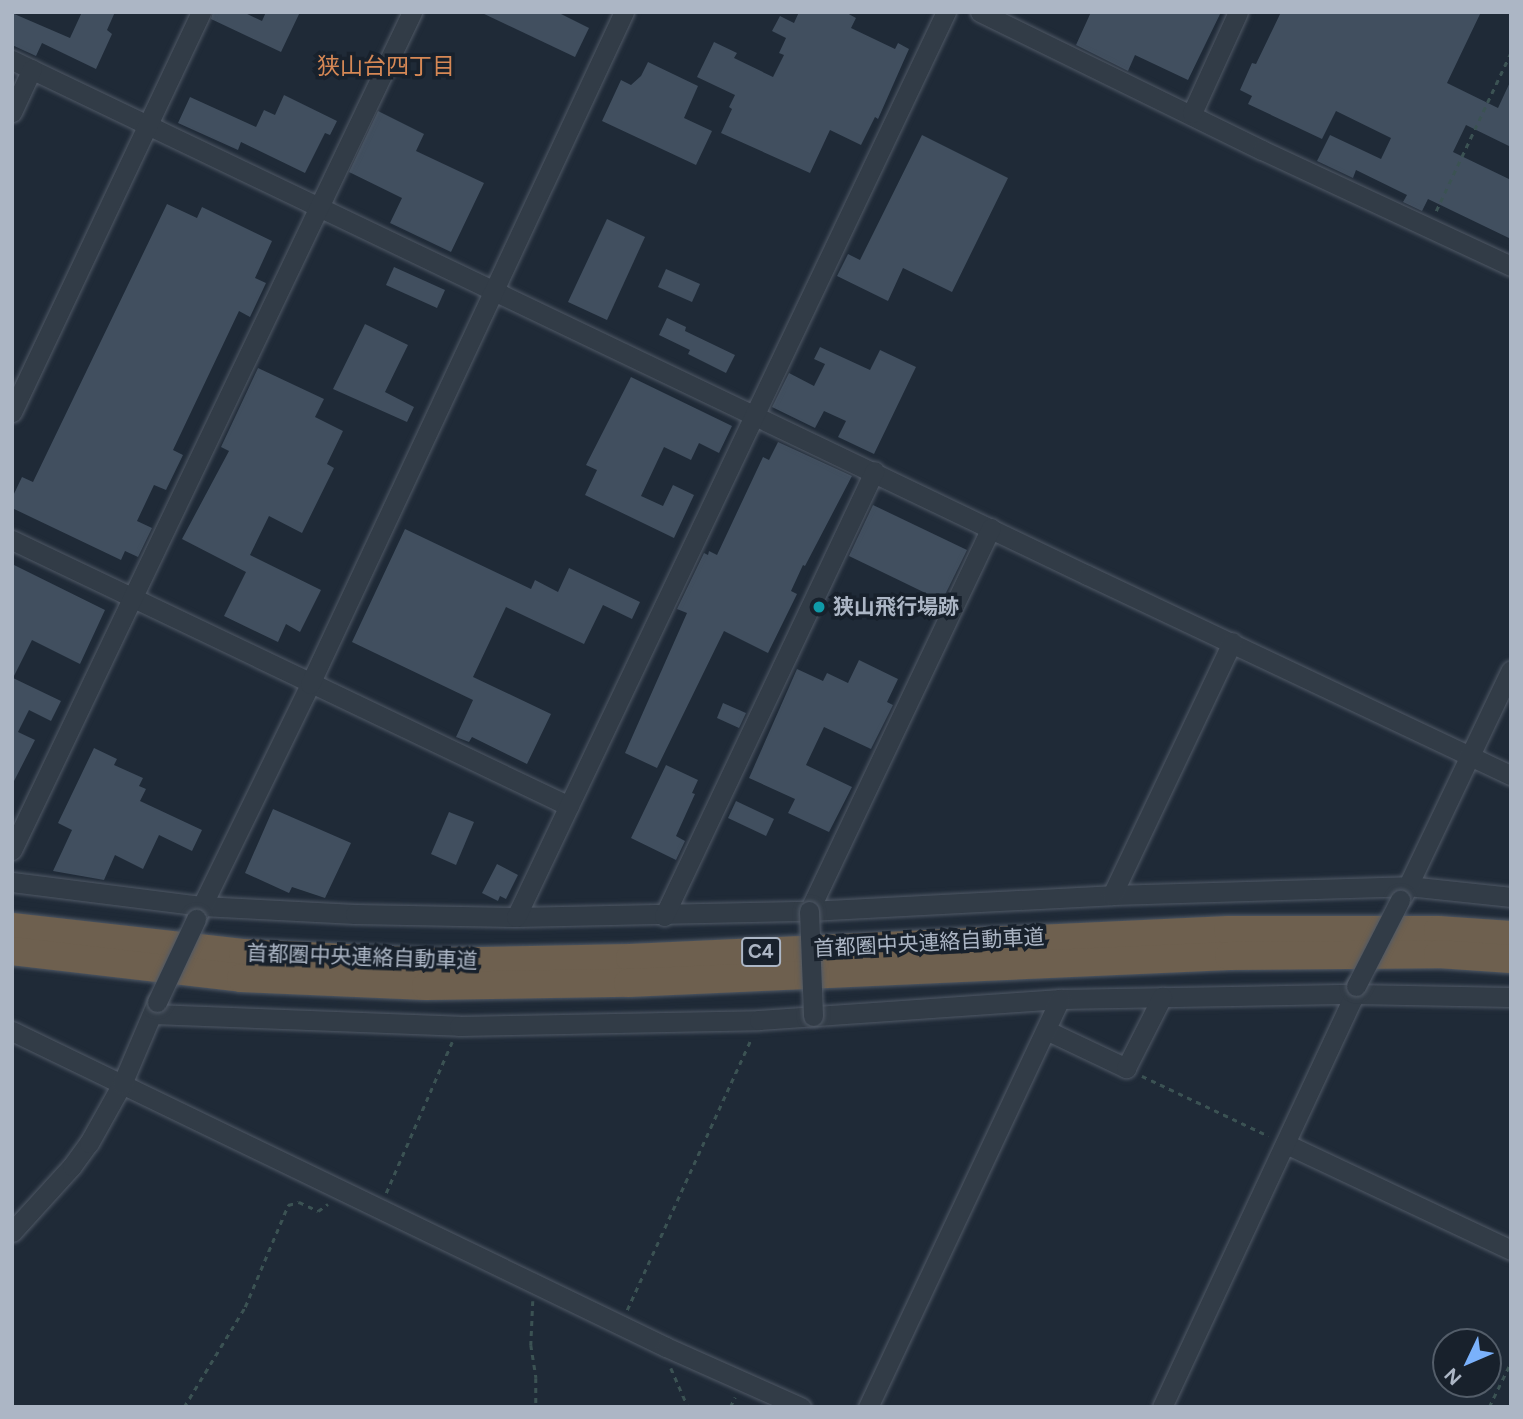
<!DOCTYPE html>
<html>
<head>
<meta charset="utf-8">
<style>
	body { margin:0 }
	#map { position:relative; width:1523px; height:1419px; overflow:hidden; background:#1f2a37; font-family:Figtree,"Noto Sans JP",sans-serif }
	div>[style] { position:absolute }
	.building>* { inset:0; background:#414f5f }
	.path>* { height:2.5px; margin-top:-1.25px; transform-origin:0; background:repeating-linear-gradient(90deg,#3b5253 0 5px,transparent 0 10px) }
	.roads { filter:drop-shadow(0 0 2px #505966) drop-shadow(0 0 2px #505966) }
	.minor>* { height:19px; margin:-9.5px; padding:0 9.5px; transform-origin:9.5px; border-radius:9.5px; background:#323c47 }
	.highway>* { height:28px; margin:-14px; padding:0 14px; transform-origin:14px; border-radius:14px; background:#6e604f }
	.bridges { filter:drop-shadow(0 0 2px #505966) drop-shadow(0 0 2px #505966) }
	.minor-bridge>* { height:19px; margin:-9.5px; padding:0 9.5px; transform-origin:9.5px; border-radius:9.5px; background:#323c47 }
	.dots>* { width:19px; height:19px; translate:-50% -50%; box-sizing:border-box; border:4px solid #18212c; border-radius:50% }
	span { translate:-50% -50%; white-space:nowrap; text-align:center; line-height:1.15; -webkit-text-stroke:7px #18212c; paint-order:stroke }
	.shield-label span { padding:2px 5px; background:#18212c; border:2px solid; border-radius:5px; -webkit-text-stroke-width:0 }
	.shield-label { font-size:19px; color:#acb6c5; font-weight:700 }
	.poi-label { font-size:21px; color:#acb6c5; font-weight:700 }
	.left { translate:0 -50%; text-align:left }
	.street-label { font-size:21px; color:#acb6c5 }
	.neighbourhood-label { font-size:23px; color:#d68855 }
	.frame { position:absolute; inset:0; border:14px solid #acb6c5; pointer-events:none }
	.north { position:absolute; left:1432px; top:1328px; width:70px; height:70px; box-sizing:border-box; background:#18212c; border:2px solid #535d69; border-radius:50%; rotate:226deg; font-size:19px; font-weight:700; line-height:28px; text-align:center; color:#acb6c5 }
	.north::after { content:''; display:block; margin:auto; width:24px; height:32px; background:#7ab1fb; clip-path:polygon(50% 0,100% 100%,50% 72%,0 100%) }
</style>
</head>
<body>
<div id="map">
	<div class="building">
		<i style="clip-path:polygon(82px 12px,115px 12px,107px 30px,112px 34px,96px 69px,42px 43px,36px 56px,12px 45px,12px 13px,70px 38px)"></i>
		<i style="clip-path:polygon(213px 12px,243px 12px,262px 21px,266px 12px,300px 12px,281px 52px,211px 19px)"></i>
		<i style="clip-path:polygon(480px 12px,557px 12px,589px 28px,575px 57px)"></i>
		<i style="clip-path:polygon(799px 12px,845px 12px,856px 18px,851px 28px,895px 49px,898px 43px,909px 49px,878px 119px,875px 117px,861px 145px,830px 130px,810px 173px,721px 133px,732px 109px,729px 107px,735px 95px,697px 77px,714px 42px,737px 53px,734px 58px,773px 77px,784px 55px,779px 53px,786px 38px,772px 31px,780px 16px,794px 23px)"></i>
		<i style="clip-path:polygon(1091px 12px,1221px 12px,1188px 80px,1135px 55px,1128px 71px,1076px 45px)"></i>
		<i style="clip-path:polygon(1281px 12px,1481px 12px,1447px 83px,1498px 108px,1511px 80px,1511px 147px,1466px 125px,1453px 152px,1511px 180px,1511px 239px,1428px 199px,1422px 211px,1403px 202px,1407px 195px,1356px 170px,1353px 178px,1317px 161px,1330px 135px,1381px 159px,1391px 138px,1336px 111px,1322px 139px,1248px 104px,1252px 96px,1240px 90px,1252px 63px,1256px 64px)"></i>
		<i style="clip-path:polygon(648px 62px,698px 86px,684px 118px,712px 131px,696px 165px,602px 121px,621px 80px,631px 85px,641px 76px)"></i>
		<i style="clip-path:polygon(284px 95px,337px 121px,330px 135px,325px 133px,305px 173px,241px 142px,238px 150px,178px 123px,190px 97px,256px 127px,264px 110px,275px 115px)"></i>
		<i style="clip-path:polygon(378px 111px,424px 134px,416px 151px,484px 183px,451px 252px,390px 223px,402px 198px,349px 172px)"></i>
		<i style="clip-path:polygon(922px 135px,1008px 178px,952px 292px,903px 268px,888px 301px,837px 276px,848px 254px,860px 260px)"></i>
		<i style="clip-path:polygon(167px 204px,197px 218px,202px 207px,272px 241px,255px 278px,266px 283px,250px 317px,239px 311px,173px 450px,183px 455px,166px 490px,154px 485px,137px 521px,152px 528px,138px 557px,125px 551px,121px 560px,12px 508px,12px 498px,22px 477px,33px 482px)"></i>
		<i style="clip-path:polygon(607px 219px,645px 237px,607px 320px,568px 302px)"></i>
		<i style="clip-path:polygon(394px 267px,445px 290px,437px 308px,386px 285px)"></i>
		<i style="clip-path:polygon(666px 269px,700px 284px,692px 302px,658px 287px)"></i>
		<i style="clip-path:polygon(667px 318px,686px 327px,685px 331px,735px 355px,726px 373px,688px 354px,690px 350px,659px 335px)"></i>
		<i style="clip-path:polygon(365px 324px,408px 345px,385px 392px,414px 407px,407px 422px,333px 389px)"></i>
		<i style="clip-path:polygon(820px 347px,870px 370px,880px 350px,916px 367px,874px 454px,838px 437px,846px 421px,824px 411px,815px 428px,772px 407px,789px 373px,814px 386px,825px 364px,814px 359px)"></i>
		<i style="clip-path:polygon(258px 368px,324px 399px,315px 417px,343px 431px,327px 464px,334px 468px,302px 533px,269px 516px,250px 555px,321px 590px,300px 632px,286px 624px,278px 642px,224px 616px,246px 572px,182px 539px,229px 451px,221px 447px)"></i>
		<i style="clip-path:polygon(631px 377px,732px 426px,719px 453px,699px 443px,691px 460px,664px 447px,641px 496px,663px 506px,673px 485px,694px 495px,674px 538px,585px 495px,597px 470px,586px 465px)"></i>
		<i style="clip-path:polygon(778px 442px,852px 476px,805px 566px,803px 565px,791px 591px,797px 594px,768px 653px,724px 631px,657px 768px,625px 753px,687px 613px,677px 609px,704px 553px,708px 555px,709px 551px,717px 555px,763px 457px,769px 460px)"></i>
		<i style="clip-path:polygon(873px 505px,967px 550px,942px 601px,849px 556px)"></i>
		<i style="clip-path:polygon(405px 529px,531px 589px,535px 580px,558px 592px,569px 568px,640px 602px,632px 619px,603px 605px,584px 644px,506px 607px,473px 677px,551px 714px,527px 764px,472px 737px,469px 742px,456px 737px,473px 700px,352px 642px)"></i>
		<i style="clip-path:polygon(12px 564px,105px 610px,80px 664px,32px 640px,13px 678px,61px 701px,51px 721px,29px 710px,18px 732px,35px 740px,12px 785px)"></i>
		<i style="clip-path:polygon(859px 660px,898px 679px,887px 702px,893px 705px,871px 749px,824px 727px,806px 765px,852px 787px,829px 832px,788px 813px,795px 799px,749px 778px,797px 669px,823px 681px,827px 673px,848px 683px)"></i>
		<i style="clip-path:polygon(723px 703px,746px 713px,739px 728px,717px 718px)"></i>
		<i style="clip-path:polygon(94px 748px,117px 759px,114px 765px,143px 778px,139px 786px,146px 789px,140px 801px,202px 830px,192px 851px,159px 835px,143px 869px,115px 855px,104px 880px,53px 871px,72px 830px,58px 823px)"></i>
		<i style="clip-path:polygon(666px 765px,698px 780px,692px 793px,695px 794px,676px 836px,685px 841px,676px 860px,631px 838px)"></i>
		<i style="clip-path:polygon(736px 801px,774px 819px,766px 836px,728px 818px)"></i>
		<i style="clip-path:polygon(273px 809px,351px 843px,325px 898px,292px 887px,289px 893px,245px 873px)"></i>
		<i style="clip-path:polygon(449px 812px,474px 822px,456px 865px,431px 854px)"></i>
		<i style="clip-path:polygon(497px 864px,518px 875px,506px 899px,500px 896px,498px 901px,482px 893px)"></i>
	</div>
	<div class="path">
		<i style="left:1436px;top:211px;width:176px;rotate:-64.7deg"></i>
		<i style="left:1142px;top:1076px;width:140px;rotate:25.3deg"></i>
		<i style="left:386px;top:1193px;width:165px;rotate:-66.4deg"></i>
		<i style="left:533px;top:1301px;width:44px;rotate:92.6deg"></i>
		<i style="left:531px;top:1345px;width:33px;rotate:81deg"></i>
		<i style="left:536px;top:1378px;width:29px;rotate:90deg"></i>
		<i style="left:627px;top:1310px;width:298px;rotate:-65.4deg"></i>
		<i style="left:671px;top:1368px;width:43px;rotate:66.4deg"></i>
		<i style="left:184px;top:1407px;width:117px;rotate:-58.6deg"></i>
		<i style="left:245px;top:1307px;width:111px;rotate:-67.1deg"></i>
		<i style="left:288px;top:1205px;width:11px;rotate:-15deg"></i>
		<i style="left:299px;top:1202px;width:21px;rotate:25deg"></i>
		<i style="left:318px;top:1211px;width:12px;rotate:-35deg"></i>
		<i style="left:730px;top:1407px;width:11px;rotate:-63deg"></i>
		<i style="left:1489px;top:1407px;width:50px;rotate:-63.9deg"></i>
	</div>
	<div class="roads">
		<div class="minor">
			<i style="left:980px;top:12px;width:314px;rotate:26.1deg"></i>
			<i style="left:1262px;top:150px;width:275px;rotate:25deg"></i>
			<i style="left:12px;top:60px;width:1192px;rotate:25.6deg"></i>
			<i style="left:1087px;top:575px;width:469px;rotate:25.3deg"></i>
			<i style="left:12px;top:112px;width:47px;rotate:-65.1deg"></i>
			<i style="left:1192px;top:113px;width:111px;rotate:-65.5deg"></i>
			<i style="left:12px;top:412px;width:442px;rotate:-64.7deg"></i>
			<i style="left:12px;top:540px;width:617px;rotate:25.53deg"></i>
			<i style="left:12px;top:850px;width:929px;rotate:-64.48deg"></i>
			<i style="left:12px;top:882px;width:192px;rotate:7.2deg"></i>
			<i style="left:202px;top:906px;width:153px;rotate:3deg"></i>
			<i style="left:355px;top:914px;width:161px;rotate:1.1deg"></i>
			<i style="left:516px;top:917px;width:293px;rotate:-1.2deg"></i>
			<i style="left:809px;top:911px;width:303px;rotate:-3deg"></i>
			<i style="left:1112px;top:895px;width:296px;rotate:-1.7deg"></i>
			<i style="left:1408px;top:886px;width:104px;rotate:6.1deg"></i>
			<i style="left:1112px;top:895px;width:280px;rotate:-64.6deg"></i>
			<i style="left:1403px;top:896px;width:250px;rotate:-64.5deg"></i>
			<i style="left:809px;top:911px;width:424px;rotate:-64.6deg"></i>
			<i style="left:197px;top:916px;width:258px;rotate:-64deg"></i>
			<i style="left:310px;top:684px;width:742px;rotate:-64.96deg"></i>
			<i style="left:664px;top:916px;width:492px;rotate:-64.7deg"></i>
			<i style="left:516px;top:917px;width:1002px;rotate:-64.59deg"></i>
			<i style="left:153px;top:1014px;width:306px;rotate:2.2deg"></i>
			<i style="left:459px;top:1026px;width:300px;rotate:-1.1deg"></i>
			<i style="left:759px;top:1020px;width:302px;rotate:-4deg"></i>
			<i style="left:1060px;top:999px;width:295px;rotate:-1deg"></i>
			<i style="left:1355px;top:994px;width:156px;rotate:1.1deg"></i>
			<i style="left:1046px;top:1030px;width:89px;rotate:25.4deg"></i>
			<i style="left:1126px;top:1068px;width:80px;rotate:-63.1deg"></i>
			<i style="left:12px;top:1031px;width:726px;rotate:25.79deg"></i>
			<i style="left:666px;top:1347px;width:148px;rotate:24deg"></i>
			<i style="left:1286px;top:1144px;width:249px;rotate:25.2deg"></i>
			<i style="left:12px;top:1232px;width:89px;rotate:-47.7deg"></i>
			<i style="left:72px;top:1166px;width:29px;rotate:-54deg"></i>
			<i style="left:89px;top:1143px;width:68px;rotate:-60.8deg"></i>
			<i style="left:122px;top:1084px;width:89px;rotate:-66.9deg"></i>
			<i style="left:868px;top:1407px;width:451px;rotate:-64.8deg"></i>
			<i style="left:1162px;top:1407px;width:456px;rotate:-65deg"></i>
			<i style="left:1355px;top:994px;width:8px;rotate:-83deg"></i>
		</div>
		<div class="highway">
			<i style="left:12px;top:927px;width:232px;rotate:6.4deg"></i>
			<i style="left:243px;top:953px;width:185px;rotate:2.8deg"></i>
			<i style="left:428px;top:962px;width:202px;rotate:-1.1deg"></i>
			<i style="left:630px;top:958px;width:599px;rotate:-2.68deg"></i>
			<i style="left:1228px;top:930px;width:210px"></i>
			<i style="left:1438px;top:930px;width:73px;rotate:3.9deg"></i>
			<i style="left:12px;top:951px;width:231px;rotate:6.7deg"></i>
			<i style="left:241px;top:978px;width:185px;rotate:2.5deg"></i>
			<i style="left:426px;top:986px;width:202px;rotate:-0.9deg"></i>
			<i style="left:628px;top:983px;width:602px;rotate:-2.57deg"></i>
			<i style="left:1229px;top:956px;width:209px;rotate:-0.5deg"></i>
			<i style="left:1438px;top:954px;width:73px;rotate:3.9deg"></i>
		</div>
	</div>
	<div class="bridges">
		<div class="minor-bridge">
			<i style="left:809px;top:911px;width:105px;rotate:87.8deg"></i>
			<i style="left:1356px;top:986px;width:97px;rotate:-62.9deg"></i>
			<i style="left:157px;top:1002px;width:92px;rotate:-64.8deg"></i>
		</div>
	</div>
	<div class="dots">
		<i style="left:819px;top:607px;background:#0f9aa8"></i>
	</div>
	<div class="shield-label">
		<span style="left:761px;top:952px">C4</span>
	</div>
	<div class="poi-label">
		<span class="left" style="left:833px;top:607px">狭山飛行場跡</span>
	</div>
	<div class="street-label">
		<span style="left:929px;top:943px;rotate:-3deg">首都圏中央連絡自動車道</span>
		<span style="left:362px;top:957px;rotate:2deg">首都圏中央連絡自動車道</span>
	</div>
	<div class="neighbourhood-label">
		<span style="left:386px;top:66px">狭山台四丁目</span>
	</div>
	<div class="frame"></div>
	<div class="north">N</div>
</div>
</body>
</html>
